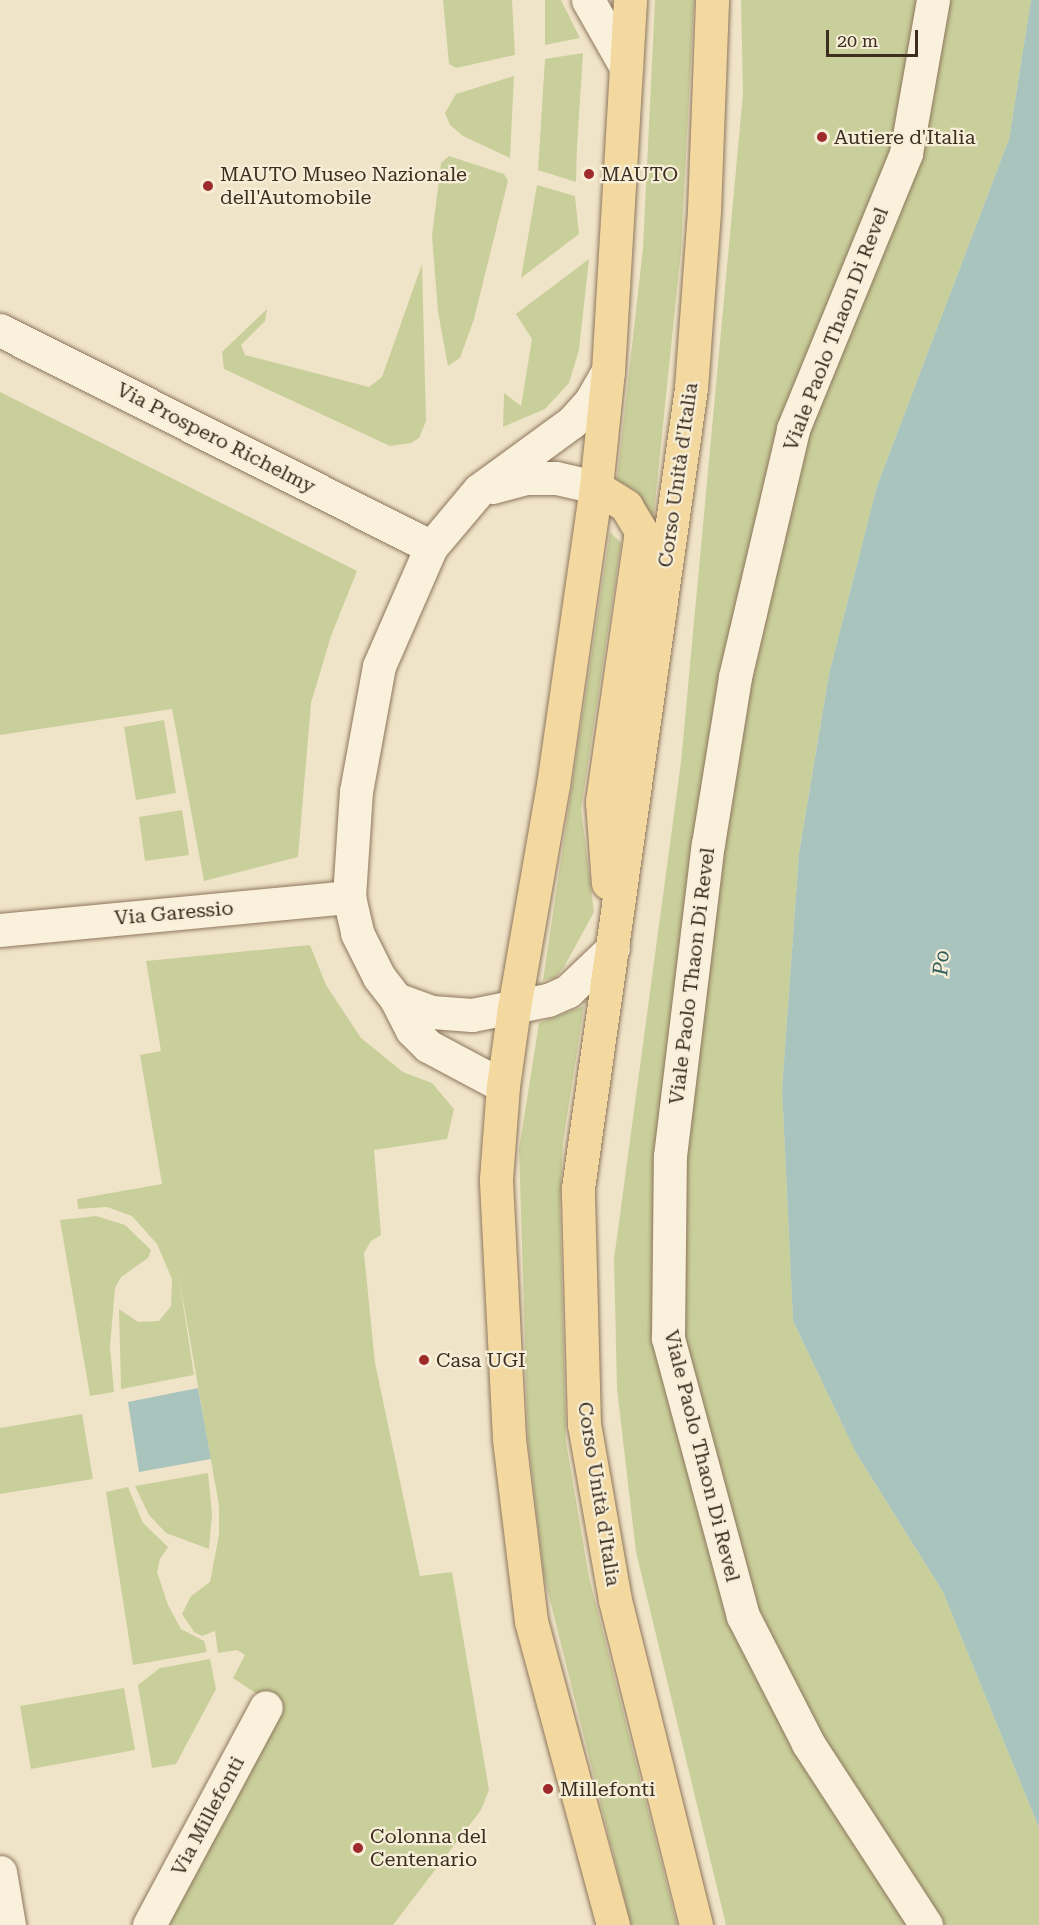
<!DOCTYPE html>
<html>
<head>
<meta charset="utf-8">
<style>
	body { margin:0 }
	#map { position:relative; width:1039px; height:1925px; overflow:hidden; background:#f0e4c8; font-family:"Roboto Serif",serif }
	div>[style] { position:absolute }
	.green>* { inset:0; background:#c9cf9b }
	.water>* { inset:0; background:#a9c4bc }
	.roads { filter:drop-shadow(0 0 2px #8d765c) drop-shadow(0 0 2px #8d765c) }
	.minor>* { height:33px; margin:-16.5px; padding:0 16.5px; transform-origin:16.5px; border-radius:16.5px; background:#faf1dc }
	.major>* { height:33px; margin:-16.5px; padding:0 16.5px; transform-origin:16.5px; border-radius:16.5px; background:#f3d9a0 }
	.dots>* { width:16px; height:16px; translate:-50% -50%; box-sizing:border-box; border:3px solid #f7eed8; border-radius:50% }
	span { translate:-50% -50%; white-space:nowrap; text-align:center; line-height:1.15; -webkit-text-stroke:4.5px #f7eed8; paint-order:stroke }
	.poi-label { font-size:20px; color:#3d2e20 }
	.left { translate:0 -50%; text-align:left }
	.street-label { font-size:20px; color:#3d2e20 }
	.water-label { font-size:21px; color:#2f5d5a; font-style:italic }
	.scale { position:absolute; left:826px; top:30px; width:92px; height:27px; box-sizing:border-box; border:3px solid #3d2e20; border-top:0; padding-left:8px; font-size:18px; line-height:21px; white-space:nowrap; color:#3d2e20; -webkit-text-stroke:4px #f7eed8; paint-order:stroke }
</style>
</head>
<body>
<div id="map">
	<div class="green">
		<i style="clip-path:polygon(443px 0,512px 0,515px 55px,456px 68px,449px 64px)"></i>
		<i style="clip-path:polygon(545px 0,561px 0,580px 38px,545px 45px)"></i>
		<i style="clip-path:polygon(655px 0,694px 0,681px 251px,653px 522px,636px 491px,617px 480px,643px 248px)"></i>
		<i style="clip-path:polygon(741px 0,1031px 0,1009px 139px,877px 486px,829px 674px,799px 853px,782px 1089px,793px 1321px,856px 1453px,943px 1592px,1039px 1828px,1039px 1925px,726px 1925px,636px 1552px,617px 1389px,614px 1259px,681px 762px,743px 94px)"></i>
		<i style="clip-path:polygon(583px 53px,577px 147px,576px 182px,538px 170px,545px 59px)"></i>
		<i style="clip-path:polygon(514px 76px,510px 158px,463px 136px,450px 125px,445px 113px,456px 94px)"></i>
		<i style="clip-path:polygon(449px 156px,504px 174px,508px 181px,474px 319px,460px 358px,448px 366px,438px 312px,432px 236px,441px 163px)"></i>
		<i style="clip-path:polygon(537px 185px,575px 196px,579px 234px,521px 278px)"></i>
		<i style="clip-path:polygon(589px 259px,579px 350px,569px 383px,545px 409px,503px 427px,504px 393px,521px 406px,532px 339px,516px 314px)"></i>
		<i style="clip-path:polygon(422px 264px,426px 421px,419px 438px,411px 443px,390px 446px,224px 369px,222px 352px,267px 309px,265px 321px,241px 345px,245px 355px,369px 387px,382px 377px)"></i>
		<i style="clip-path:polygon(0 392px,357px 571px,331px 636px,311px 703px,298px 857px,204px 881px,172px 709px,0 735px)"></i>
		<i style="clip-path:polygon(610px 532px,621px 543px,581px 809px,594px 912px,564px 967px,555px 978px,543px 980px)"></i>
		<i style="clip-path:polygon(164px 720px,176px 793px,136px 800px,124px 727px)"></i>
		<i style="clip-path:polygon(182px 810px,189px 855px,145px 861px,139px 817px)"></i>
		<i style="clip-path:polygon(310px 945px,326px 985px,361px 1038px,403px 1072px,432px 1083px,454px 1109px,447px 1139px,374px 1150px,381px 1235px,371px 1241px,364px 1253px,375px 1363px,420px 1576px,452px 1572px,489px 1790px,481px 1810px,393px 1925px,169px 1925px,278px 1708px,233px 1678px,245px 1655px,237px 1650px,218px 1653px,215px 1631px,202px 1636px,194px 1632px,182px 1614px,191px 1596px,210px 1582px,219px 1535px,219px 1506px,178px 1272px,194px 1375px,121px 1389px,119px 1309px,138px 1322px,159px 1321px,171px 1306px,172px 1279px,157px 1244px,132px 1216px,107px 1207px,78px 1209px,77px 1199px,162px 1184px,140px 1055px,161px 1051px,146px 961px)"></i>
		<i style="clip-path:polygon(584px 1006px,563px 1143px,560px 1205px,566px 1442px,589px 1577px,677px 1925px,631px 1925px,544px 1576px,528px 1439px,519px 1149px,539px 1023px)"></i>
		<i style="clip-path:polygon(96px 1216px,125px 1225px,151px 1250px,148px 1258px,121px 1277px,115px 1288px,110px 1347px,114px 1392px,90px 1396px,60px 1220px)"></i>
		<i style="clip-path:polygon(82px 1414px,93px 1479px,0 1494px,0 1428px)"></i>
		<i style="clip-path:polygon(208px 1473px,212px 1514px,209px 1549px,166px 1533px,149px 1515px,135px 1486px)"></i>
		<i style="clip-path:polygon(128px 1487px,143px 1523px,168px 1547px,160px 1559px,157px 1572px,168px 1605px,181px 1629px,204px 1641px,207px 1652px,133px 1665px,106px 1492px)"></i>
		<i style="clip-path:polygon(210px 1659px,216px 1689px,176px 1764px,152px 1768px,138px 1685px,160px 1668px)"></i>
		<i style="clip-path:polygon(124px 1688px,135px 1750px,31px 1769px,20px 1706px)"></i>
	</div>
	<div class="water">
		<i style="clip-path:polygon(1031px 0,1039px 0,1039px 1828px,943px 1592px,856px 1453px,793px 1321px,782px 1089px,799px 853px,829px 674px,877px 486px,1009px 139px)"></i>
		<i style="clip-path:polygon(198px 1388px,211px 1459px,139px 1472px,128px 1402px)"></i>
	</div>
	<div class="roads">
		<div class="minor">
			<i style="left:588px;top:0;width:77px;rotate:60.4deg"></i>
			<i style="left:0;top:330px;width:483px;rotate:26.7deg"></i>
			<i style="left:608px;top:371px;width:36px;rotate:120deg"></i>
			<i style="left:590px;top:402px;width:27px;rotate:132deg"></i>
			<i style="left:572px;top:422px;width:115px;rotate:143.8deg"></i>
			<i style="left:479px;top:490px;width:75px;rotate:130.1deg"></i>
			<i style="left:431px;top:547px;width:130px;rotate:113.6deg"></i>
			<i style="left:379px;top:666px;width:127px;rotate:100.4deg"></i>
			<i style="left:356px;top:791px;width:106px;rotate:93.8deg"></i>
			<i style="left:349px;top:897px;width:37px;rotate:77deg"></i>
			<i style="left:357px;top:933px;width:49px;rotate:63.4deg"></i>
			<i style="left:379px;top:977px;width:28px;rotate:52deg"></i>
			<i style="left:396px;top:999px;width:38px;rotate:20deg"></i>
			<i style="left:432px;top:1012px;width:40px;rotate:4.3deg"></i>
			<i style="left:472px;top:1015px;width:77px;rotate:-11.2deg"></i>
			<i style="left:548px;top:1000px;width:22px;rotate:-24deg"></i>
			<i style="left:568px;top:991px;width:62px;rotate:-43.7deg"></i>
			<i style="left:492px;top:487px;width:34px;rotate:-15deg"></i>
			<i style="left:525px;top:478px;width:31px"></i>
			<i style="left:556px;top:478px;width:41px;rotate:12.7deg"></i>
			<i style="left:0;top:930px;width:351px;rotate:-5.4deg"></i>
			<i style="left:396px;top:999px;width:35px;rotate:63deg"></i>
			<i style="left:412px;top:1030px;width:23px;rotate:45deg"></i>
			<i style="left:428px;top:1046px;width:85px;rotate:28.1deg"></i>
			<i style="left:0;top:1872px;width:54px;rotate:80.4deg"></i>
			<i style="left:149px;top:1925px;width:247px;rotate:-61.8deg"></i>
			<i style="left:926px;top:1925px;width:217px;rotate:-123deg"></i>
			<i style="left:808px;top:1743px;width:143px;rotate:-117.1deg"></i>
			<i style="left:743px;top:1616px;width:288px;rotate:-105.1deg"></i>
			<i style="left:668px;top:1338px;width:182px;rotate:-89.4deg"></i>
			<i style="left:670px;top:1156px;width:314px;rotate:-83.1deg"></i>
			<i style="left:708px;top:844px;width:169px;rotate:-80.8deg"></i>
			<i style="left:735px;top:677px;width:255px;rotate:-76.8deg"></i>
			<i style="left:793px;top:429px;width:298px;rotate:-67.7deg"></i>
			<i style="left:906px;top:153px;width:155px;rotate:-80deg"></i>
		</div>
		<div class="major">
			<i style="left:596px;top:487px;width:36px;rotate:32deg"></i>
			<i style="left:626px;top:506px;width:29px;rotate:59deg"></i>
			<i style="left:641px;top:531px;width:274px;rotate:98.2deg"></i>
			<i style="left:602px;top:802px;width:81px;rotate:85.8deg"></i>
			<i style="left:613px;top:1925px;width:315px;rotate:-105.1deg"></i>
			<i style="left:531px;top:1621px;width:184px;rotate:-96.9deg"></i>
			<i style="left:509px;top:1438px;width:259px;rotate:-92.9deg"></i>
			<i style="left:496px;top:1179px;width:93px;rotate:-85.7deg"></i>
			<i style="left:503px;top:1086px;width:79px;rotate:-82deg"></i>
			<i style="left:514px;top:1008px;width:226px;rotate:-80.1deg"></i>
			<i style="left:553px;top:785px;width:301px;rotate:-81.8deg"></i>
			<i style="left:596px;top:487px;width:117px;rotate:-84.1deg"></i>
			<i style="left:608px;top:371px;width:372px;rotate:-86.6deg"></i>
			<i style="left:696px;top:1925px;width:335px;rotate:-104deg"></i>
			<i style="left:615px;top:1600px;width:178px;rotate:-100deg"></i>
			<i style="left:584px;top:1425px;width:237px;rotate:-91.5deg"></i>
			<i style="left:578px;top:1188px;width:808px;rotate:-81.96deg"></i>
			<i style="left:691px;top:388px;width:178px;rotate:-85.8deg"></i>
			<i style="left:704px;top:210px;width:210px;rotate:-87.8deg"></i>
		</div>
	</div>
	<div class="dots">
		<i style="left:822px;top:137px;background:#9e2a2b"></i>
		<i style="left:589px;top:174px;background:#9e2a2b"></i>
		<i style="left:208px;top:186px;background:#9e2a2b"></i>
		<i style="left:424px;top:1360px;background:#9e2a2b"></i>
		<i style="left:548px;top:1789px;background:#9e2a2b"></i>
		<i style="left:358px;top:1848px;background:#9e2a2b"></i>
	</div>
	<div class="poi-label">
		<span class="left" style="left:834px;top:137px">Autiere d'Italia</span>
		<span class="left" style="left:220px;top:186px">MAUTO Museo Nazionale<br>dell'Automobile</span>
		<span class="left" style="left:601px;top:174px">MAUTO</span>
		<span class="left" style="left:436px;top:1360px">Casa UGI</span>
		<span class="left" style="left:560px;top:1789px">Millefonti</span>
		<span class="left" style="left:370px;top:1848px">Colonna del<br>Centenario</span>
	</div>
	<div class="street-label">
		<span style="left:836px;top:329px;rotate:-69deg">Viale Paolo Thaon Di Revel</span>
		<span style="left:216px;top:438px;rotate:27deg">Via Prospero Richelmy</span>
		<span style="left:678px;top:475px;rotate:-82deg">Corso Unità d'Italia</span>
		<span style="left:174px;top:913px;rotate:-5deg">Via Garessio</span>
		<span style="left:692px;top:976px;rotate:-83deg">Viale Paolo Thaon Di Revel</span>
		<span style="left:702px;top:1456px;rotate:76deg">Viale Paolo Thaon Di Revel</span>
		<span style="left:599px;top:1494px;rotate:81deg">Corso Unità d'Italia</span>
		<span style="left:208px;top:1816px;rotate:-62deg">Via Millefonti</span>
	</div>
	<div class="water-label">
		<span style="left:941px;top:963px;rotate:-87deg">Po</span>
	</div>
	<div class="scale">20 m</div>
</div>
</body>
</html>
